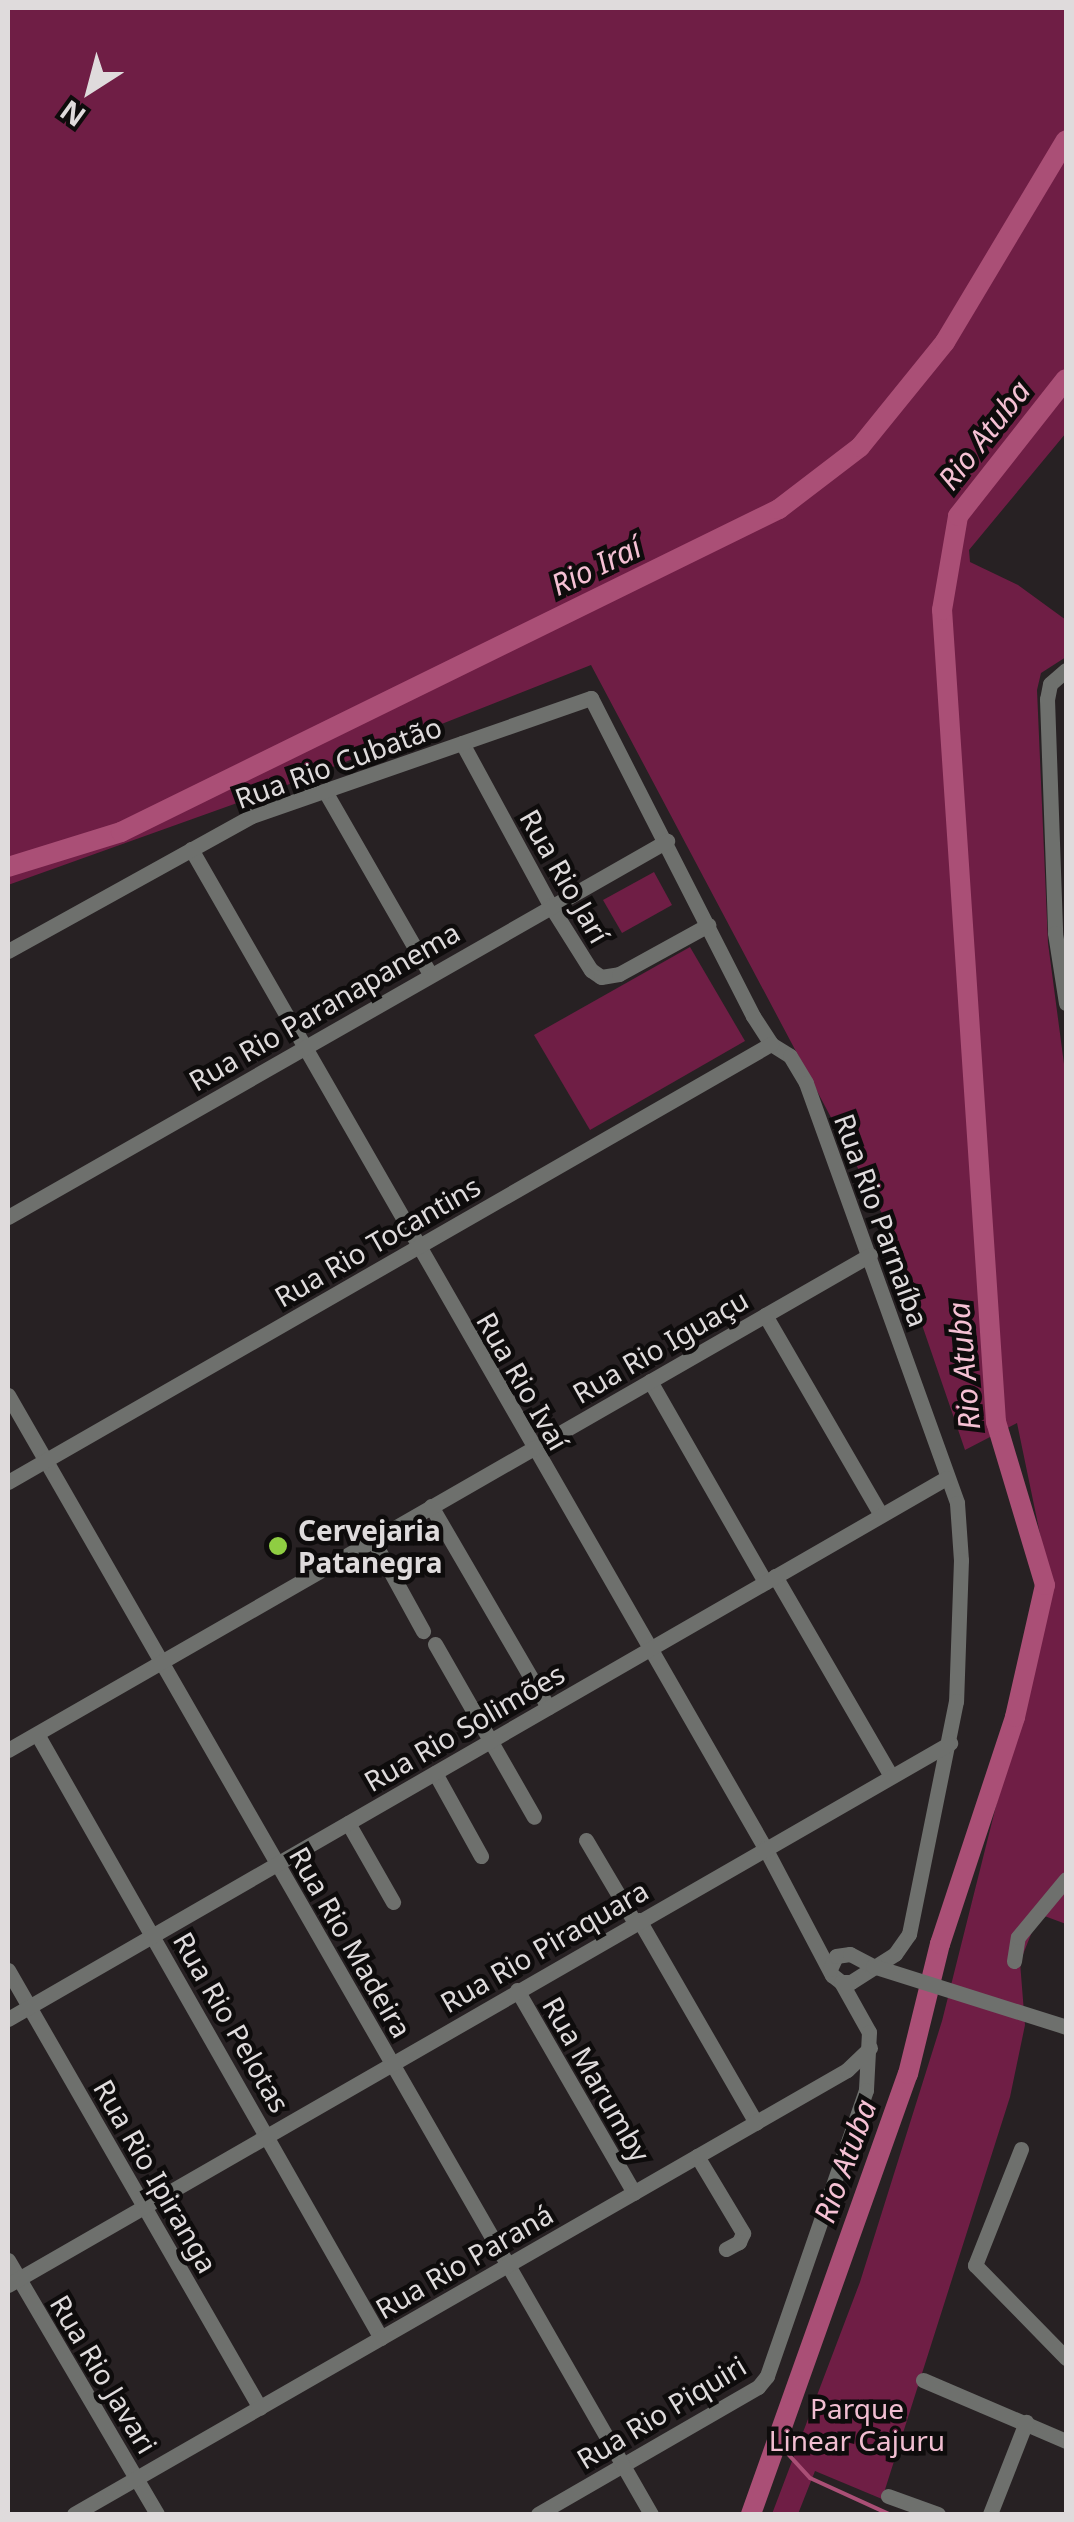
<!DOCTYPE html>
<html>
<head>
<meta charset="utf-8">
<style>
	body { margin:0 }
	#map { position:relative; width:1074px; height:2522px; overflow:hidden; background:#272123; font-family:"Noto Sans",sans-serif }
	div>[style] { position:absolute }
	.green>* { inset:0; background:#6f1e45 }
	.stream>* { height:4px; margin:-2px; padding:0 2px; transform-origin:2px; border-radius:2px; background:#aa4f76 }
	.river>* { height:20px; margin:-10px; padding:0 10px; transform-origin:10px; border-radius:10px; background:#aa4f76 }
	.minor>* { height:15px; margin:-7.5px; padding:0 7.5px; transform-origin:7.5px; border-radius:7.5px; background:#6e706d }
	.dots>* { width:28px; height:28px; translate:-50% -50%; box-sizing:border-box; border:5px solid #0e0c0c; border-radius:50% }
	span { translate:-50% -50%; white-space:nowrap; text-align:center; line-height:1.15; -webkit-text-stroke:9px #0e0c0c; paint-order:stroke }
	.street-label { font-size:28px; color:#dfdbdc }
	.poi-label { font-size:28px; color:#dfdbdc; font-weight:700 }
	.left { translate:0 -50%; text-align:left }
	.park-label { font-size:28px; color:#f1bed1 }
	.water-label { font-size:30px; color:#f5c1d4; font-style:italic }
	.frame { position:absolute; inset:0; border:10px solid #dfdbdc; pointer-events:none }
	.north { position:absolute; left:40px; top:40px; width:100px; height:100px; -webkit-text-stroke:8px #0e0c0c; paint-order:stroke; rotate:216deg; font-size:28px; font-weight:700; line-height:40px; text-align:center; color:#dfdbdc }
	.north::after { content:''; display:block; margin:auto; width:35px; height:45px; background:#dfdbdc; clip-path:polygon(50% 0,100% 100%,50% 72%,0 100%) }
</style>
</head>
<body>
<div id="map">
	<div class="green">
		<i style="clip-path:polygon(8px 8px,1066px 8px,1066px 433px,969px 550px,970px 562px,1018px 585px,1066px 620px,1066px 657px,1041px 673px,1037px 690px,1048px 943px,1066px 1079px,1066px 1924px,1039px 1914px,1020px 1962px,1025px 2025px,1010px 2097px,882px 2499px,815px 2471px,798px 2514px,772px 2514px,860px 2282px,942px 2021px,1051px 1587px,1017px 1423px,965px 1450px,887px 1223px,591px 665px,282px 787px,8px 885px)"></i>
		<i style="clip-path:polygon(654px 872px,672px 905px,622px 933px,603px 900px)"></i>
		<i style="clip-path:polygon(690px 947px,745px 1041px,590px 1130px,534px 1035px)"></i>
	</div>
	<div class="stream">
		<i style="left:777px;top:2442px;width:49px;rotate:47.5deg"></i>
		<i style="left:810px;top:2478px;width:87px;rotate:24.5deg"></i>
	</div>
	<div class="river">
		<i style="left:8px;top:867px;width:118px;rotate:-17.2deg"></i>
		<i style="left:121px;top:832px;width:733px;rotate:-26.15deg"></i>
		<i style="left:779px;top:509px;width:102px;rotate:-37.4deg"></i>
		<i style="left:860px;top:447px;width:135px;rotate:-51deg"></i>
		<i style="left:945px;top:342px;width:235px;rotate:-59.1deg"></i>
		<i style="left:751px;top:2514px;width:467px;rotate:-70.4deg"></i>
		<i style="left:908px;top:2074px;width:134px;rotate:-76.2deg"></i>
		<i style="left:940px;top:1944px;width:239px;rotate:-71.7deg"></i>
		<i style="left:1015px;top:1717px;width:135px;rotate:-77.2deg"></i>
		<i style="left:1045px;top:1585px;width:170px;rotate:-106.7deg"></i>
		<i style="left:996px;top:1422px;width:814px;rotate:-93.8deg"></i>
		<i style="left:942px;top:610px;width:95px;rotate:-80.3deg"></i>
		<i style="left:958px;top:516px;width:174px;rotate:-51.8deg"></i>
	</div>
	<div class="minor">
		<i style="left:1066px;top:670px;width:21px;rotate:139deg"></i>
		<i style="left:1050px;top:684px;width:15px;rotate:101deg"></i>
		<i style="left:1047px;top:699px;width:234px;rotate:88deg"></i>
		<i style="left:1055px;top:933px;width:71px;rotate:81.1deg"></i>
		<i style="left:462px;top:743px;width:184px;rotate:61.5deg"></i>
		<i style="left:550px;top:905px;width:77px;rotate:57.8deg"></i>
		<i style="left:591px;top:970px;width:12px;rotate:35deg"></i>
		<i style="left:601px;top:977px;width:18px;rotate:-9deg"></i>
		<i style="left:619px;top:974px;width:102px;rotate:-28.8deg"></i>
		<i style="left:326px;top:793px;width:209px;rotate:60.1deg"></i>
		<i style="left:191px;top:849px;width:1152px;rotate:60.12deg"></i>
		<i style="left:765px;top:1848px;width:144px;rotate:62.2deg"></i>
		<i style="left:832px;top:1975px;width:11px;rotate:38deg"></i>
		<i style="left:841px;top:1982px;width:57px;rotate:60.8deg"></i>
		<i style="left:869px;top:2032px;width:58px;rotate:93deg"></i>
		<i style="left:866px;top:2090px;width:303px;rotate:109.1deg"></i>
		<i style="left:767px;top:2376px;width:14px;rotate:129deg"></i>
		<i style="left:758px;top:2387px;width:254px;rotate:150deg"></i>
		<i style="left:8px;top:951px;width:279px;rotate:-29deg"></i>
		<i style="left:252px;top:816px;width:359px;rotate:-19.2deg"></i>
		<i style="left:591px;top:698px;width:357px;rotate:63deg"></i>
		<i style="left:753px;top:1016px;width:33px;rotate:57deg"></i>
		<i style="left:771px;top:1044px;width:22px;rotate:32deg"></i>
		<i style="left:790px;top:1056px;width:31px;rotate:59deg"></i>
		<i style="left:806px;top:1083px;width:446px;rotate:70.2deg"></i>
		<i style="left:957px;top:1503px;width:57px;rotate:86deg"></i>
		<i style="left:961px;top:1560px;width:141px;rotate:92deg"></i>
		<i style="left:956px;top:1701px;width:238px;rotate:101.4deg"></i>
		<i style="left:909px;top:1934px;width:24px;rotate:125deg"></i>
		<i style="left:895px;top:1954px;width:52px;rotate:147.5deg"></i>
		<i style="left:851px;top:1982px;width:10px;rotate:180deg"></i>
		<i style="left:8px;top:1217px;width:759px;rotate:-29.71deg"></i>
		<i style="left:765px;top:1315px;width:231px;rotate:59.9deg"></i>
		<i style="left:650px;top:1381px;width:232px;rotate:60.2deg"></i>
		<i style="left:8px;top:1395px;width:1291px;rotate:60.12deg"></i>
		<i style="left:8px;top:1482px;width:880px;rotate:-29.86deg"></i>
		<i style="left:431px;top:1506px;width:233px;rotate:59.8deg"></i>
		<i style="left:373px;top:1540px;width:104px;rotate:61.2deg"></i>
		<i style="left:775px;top:1576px;width:231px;rotate:59.9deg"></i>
		<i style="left:435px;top:1644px;width:199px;rotate:60.2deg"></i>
		<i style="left:37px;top:1734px;width:695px;rotate:60.34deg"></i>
		<i style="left:8px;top:1750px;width:994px;rotate:-29.87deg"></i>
		<i style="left:435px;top:1773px;width:95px;rotate:61deg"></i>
		<i style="left:348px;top:1823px;width:91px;rotate:60.3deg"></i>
		<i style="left:586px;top:1840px;width:96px;rotate:59.4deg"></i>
		<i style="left:639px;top:1920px;width:234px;rotate:60deg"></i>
		<i style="left:1014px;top:1961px;width:24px;rotate:-81deg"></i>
		<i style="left:1018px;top:1937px;width:75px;rotate:-50.4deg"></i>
		<i style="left:830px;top:1969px;width:14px;rotate:-65deg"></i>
		<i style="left:836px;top:1956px;width:14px;rotate:-8deg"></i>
		<i style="left:850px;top:1954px;width:26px;rotate:28deg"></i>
		<i style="left:873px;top:1966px;width:202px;rotate:17.5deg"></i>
		<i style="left:8px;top:1970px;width:505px;rotate:60.09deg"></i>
		<i style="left:517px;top:1990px;width:234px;rotate:60deg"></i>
		<i style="left:8px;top:2019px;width:1083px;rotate:-29.97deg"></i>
		<i style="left:1021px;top:2149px;width:125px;rotate:111.6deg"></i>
		<i style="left:975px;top:2265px;width:130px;rotate:45.6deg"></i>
		<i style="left:697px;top:2156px;width:90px;rotate:59.1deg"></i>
		<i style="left:743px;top:2233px;width:10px;rotate:114deg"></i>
		<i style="left:739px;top:2242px;width:15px;rotate:152deg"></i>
		<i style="left:8px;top:2260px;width:294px;rotate:59.6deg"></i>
		<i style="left:8px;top:2285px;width:1087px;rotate:-29.91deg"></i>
		<i style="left:923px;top:2380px;width:155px;rotate:23.1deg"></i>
		<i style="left:888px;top:2496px;width:53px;rotate:19.8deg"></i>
		<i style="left:74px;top:2514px;width:891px;rotate:-29.87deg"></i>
		<i style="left:847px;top:2070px;width:32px;rotate:-44deg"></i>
		<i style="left:990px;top:2514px;width:99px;rotate:-68.6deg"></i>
	</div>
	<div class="dots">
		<i style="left:278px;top:1546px;background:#8fcd42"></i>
	</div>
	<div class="street-label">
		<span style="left:338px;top:762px;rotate:-20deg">Rua Rio Cubatão</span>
		<span style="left:565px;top:876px;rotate:60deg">Rua Rio Jarí</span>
		<span style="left:324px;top:1006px;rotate:-30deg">Rua Rio Paranapanema</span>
		<span style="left:882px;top:1220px;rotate:70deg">Rua Rio Parnaíba</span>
		<span style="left:377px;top:1241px;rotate:-30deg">Rua Rio Tocantins</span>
		<span style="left:660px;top:1346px;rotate:-30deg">Rua Rio Iguaçu</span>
		<span style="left:523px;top:1381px;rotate:60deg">Rua Rio Ivaí</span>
		<span style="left:464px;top:1727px;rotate:-30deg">Rua Rio Solimões</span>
		<span style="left:351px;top:1942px;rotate:60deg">Rua Rio Madeira</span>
		<span style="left:544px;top:1946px;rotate:-30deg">Rua Rio Piraquara</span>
		<span style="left:232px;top:2022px;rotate:60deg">Rua Rio Pelotas</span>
		<span style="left:597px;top:2079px;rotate:60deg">Rua Marumby</span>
		<span style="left:156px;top:2176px;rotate:60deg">Rua Rio Ipiranga</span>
		<span style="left:464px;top:2261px;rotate:-30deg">Rua Rio Paraná</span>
		<span style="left:104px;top:2374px;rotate:59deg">Rua Rio Javari</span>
		<span style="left:661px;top:2412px;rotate:-31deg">Rua Rio Piquiri</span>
	</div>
	<div class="poi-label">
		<span class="left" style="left:298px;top:1546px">Cervejaria<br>Patanegra</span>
	</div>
	<div class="park-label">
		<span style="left:857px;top:2424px">Parque<br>Linear Cajuru</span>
	</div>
	<div class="water-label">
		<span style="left:984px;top:435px;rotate:-52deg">Rio Atuba</span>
		<span style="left:596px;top:566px;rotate:-26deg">Rio Iraí</span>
		<span style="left:964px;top:1366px;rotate:-95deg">Rio Atuba</span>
		<span style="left:845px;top:2161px;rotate:-70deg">Rio Atuba</span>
	</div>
	<div class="frame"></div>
	<div class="north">N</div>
</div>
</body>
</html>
